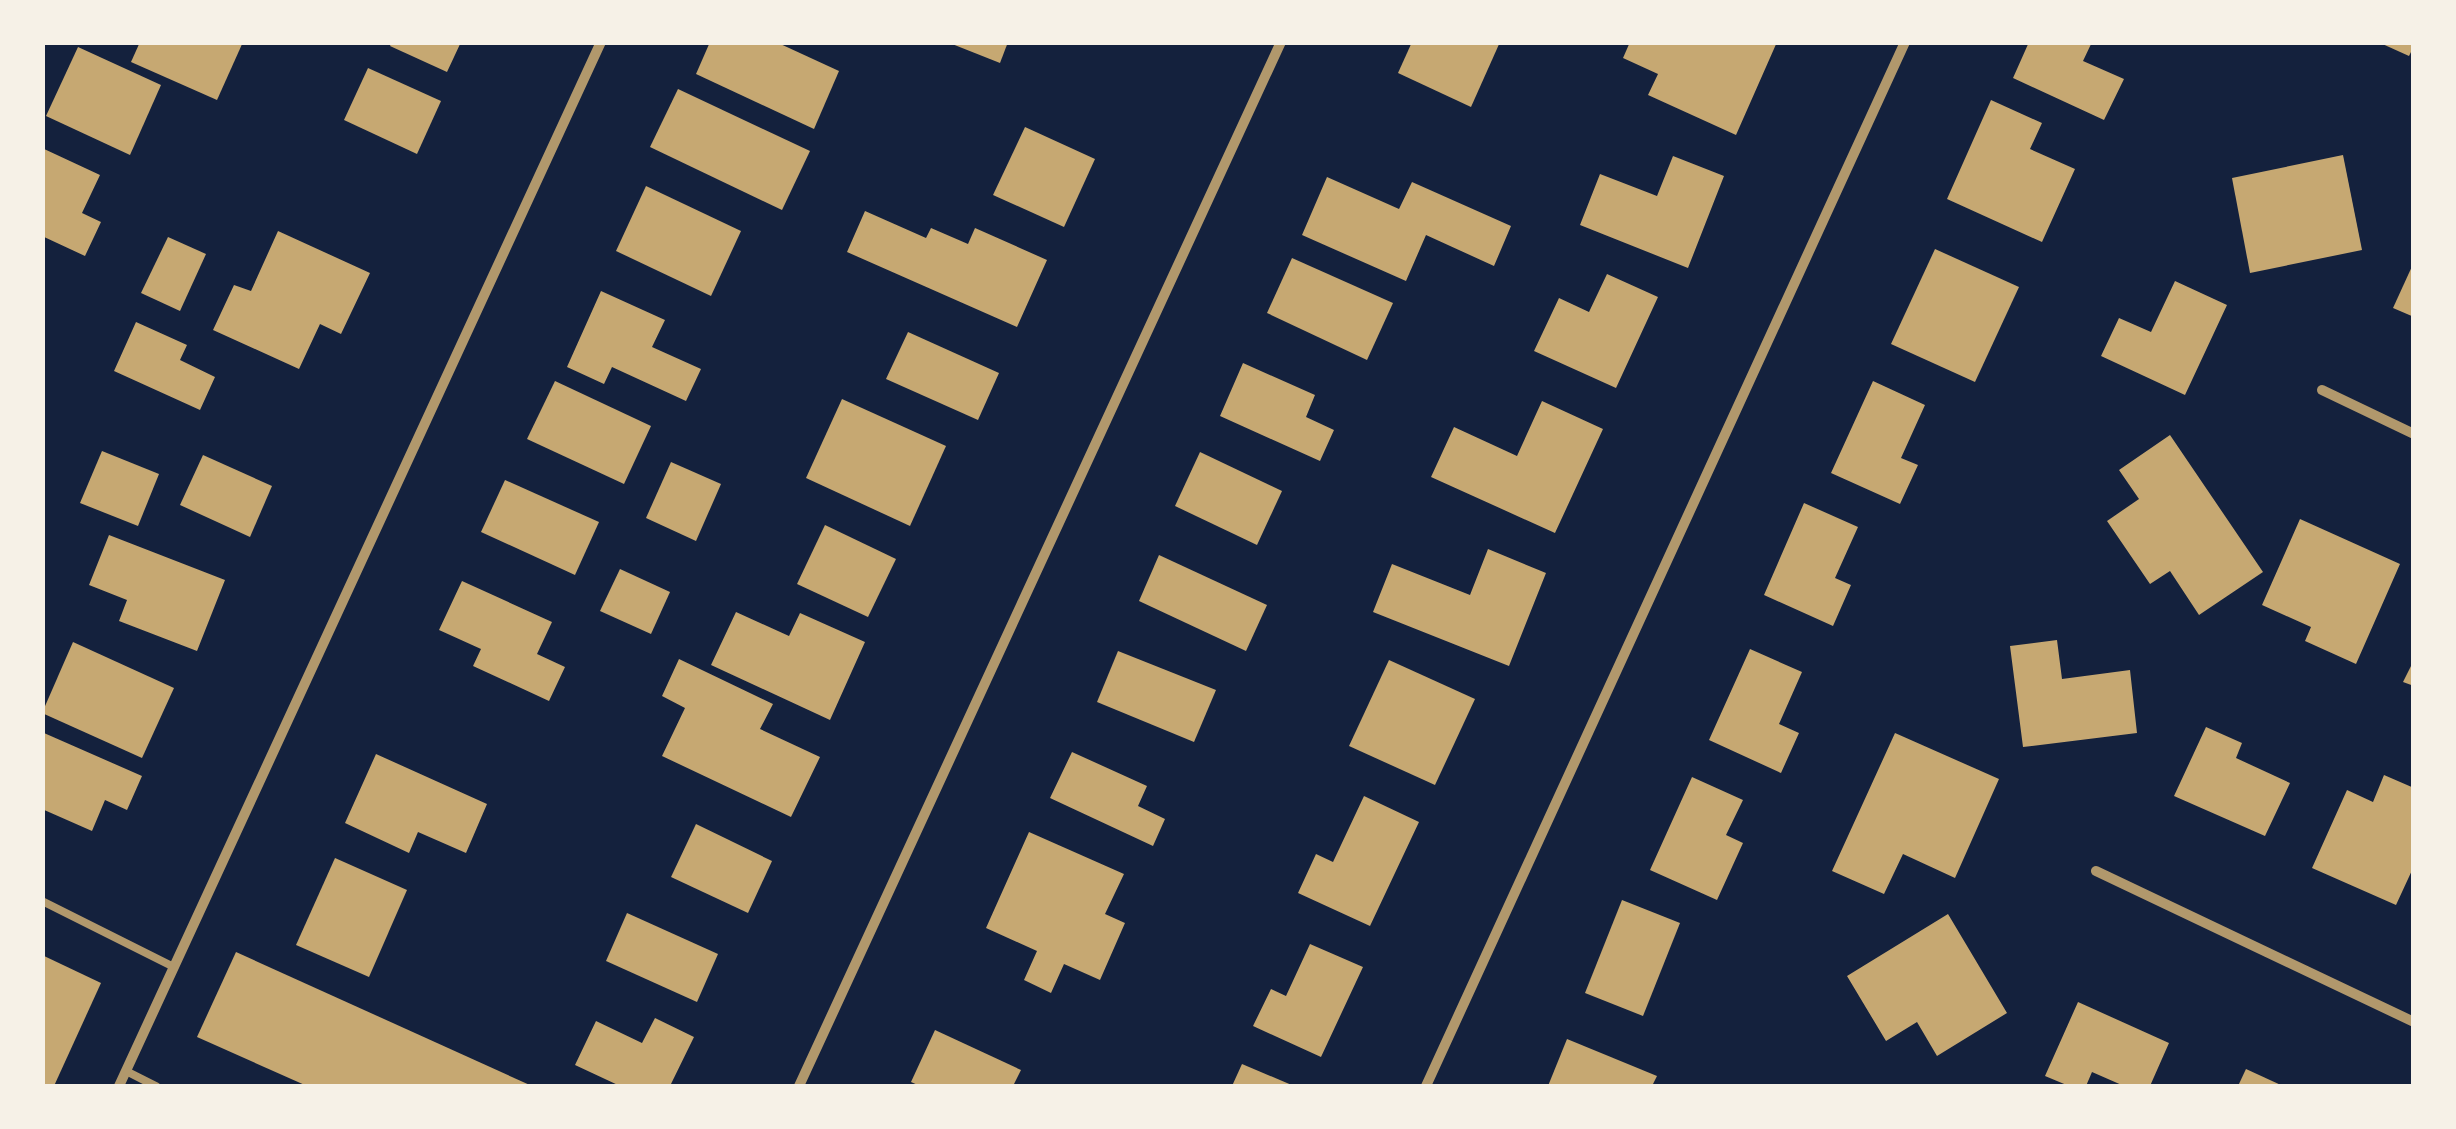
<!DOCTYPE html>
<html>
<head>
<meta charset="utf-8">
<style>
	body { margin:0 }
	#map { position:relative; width:2456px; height:1129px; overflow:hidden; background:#14213d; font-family:Bitter,serif }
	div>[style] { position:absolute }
	.building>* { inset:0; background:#c6a872 }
	.service>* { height:8px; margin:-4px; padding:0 4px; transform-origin:4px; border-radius:4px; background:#b1986c }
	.minor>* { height:10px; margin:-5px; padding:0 5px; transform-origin:5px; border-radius:5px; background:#b1986c }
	span { translate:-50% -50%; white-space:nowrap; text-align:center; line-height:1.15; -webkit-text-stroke:8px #f6f1e7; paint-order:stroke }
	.frame { position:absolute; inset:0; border:45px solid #f6f1e7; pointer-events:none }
</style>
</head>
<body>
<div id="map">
	<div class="building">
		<i style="clip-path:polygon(140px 42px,243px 42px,217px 100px,131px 62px)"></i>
		<i style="clip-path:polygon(392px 42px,461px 42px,447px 72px,390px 46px)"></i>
		<i style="clip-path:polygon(710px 42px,776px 42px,839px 71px,814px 129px,696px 74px)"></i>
		<i style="clip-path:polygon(947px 42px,1008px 42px,1000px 63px)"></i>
		<i style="clip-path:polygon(1412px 42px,1500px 42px,1471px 107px,1398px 73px)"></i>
		<i style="clip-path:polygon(1630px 42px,1777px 42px,1736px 135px,1648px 95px,1658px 74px,1623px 58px)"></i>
		<i style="clip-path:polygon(2029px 42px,2092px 42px,2083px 61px,2124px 79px,2104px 120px,2013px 78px)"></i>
		<i style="clip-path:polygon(2378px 42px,2414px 42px,2414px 46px,2409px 56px)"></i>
		<i style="clip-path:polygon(78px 47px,161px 85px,130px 155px,46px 116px)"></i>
		<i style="clip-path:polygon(368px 68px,441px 101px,417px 154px,344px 120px)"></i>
		<i style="clip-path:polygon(678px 89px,810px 151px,782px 210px,650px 147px)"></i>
		<i style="clip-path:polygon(1991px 100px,2042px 123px,2030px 149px,2075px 169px,2042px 242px,1947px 199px)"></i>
		<i style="clip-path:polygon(1025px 127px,1095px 159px,1064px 227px,993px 195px)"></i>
		<i style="clip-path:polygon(42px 148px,100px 175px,82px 213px,101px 222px,85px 256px,42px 236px)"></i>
		<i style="clip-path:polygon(2343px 155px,2362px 250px,2250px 273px,2232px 178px)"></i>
		<i style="clip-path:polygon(1673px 156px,1724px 176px,1688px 268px,1580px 225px,1600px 174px,1657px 196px)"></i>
		<i style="clip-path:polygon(1327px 177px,1399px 209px,1412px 182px,1511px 226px,1494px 266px,1426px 235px,1406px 281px,1302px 235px)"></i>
		<i style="clip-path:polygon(646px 186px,741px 231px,711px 296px,616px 251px)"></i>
		<i style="clip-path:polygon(865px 211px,926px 238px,931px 228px,968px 244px,975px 228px,1047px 260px,1017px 327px,847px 252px)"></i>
		<i style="clip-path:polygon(278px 231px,370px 273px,341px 334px,320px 324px,299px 369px,213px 330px,234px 285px,251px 291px)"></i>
		<i style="clip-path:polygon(168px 237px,206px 254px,180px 311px,141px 293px)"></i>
		<i style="clip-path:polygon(1935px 249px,2019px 287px,1975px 382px,1891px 344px)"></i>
		<i style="clip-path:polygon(1292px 258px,1393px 303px,1367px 360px,1267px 313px)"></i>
		<i style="clip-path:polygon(2414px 262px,2414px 317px,2393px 308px)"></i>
		<i style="clip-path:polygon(1607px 274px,1658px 297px,1616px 388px,1534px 351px,1559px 298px,1589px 312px)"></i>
		<i style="clip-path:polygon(2175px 281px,2227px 305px,2185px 395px,2101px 356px,2119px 318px,2151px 332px)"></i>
		<i style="clip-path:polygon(601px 291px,665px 320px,652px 347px,701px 369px,686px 401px,612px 367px,604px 384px,567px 367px)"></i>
		<i style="clip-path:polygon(136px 322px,187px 345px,180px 360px,215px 377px,200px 410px,114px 371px)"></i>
		<i style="clip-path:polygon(908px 332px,999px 373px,978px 420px,886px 379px)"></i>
		<i style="clip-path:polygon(1243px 363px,1315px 395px,1306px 417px,1334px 430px,1320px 461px,1220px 416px)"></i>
		<i style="clip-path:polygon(555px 381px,651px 426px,624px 484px,527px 439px)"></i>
		<i style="clip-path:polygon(1873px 381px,1925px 405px,1901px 458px,1918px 465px,1900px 504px,1831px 473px)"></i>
		<i style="clip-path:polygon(842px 399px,946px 446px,910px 526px,806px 478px)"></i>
		<i style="clip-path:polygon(1542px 401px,1603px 429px,1555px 533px,1431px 477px,1454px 427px,1517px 456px)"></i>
		<i style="clip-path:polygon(2170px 435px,2263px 572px,2199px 615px,2170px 571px,2150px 584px,2107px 521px,2139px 499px,2119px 470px)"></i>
		<i style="clip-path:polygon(102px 451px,159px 474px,138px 526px,80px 503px)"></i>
		<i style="clip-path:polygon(1200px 452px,1282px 491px,1257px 545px,1175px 506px)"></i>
		<i style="clip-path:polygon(203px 455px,272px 486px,250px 537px,180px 505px)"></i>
		<i style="clip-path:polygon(671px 462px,721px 484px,696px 541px,646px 518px)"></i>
		<i style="clip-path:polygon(505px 480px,599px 522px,575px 575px,481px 532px)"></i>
		<i style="clip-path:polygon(1804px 503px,1858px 527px,1835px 578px,1851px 585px,1833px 626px,1764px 595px)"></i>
		<i style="clip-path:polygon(2300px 519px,2400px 564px,2356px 664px,2305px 641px,2311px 627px,2262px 605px)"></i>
		<i style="clip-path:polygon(825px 525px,896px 559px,868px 617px,797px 584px)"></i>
		<i style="clip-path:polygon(109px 535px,225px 580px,197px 651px,119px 621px,127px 600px,89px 585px)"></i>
		<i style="clip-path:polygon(1488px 549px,1546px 573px,1509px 666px,1373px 612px,1392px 564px,1470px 595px)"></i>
		<i style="clip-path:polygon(1159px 555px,1267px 605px,1246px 651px,1139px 601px)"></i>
		<i style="clip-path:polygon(620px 569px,670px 592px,651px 634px,600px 611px)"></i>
		<i style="clip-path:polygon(462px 581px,552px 622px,537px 654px,565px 667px,549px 701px,473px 666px,481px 649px,439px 630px)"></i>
		<i style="clip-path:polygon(736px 612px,789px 636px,800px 613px,865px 642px,830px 720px,711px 665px)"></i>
		<i style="clip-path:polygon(2057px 640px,2062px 679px,2130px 670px,2137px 733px,2023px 747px,2010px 646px)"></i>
		<i style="clip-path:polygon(73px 642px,174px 688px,142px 758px,42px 713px)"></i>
		<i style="clip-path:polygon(1750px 649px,1802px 672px,1779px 724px,1799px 733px,1781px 773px,1709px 740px)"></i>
		<i style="clip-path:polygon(1118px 651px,1216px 690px,1194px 742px,1097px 702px)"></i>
		<i style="clip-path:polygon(679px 659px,773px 704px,760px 729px,820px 757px,791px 817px,662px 756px,685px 708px,662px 696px)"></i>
		<i style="clip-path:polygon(1389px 660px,1475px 699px,1435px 785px,1349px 746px)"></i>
		<i style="clip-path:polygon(2414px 660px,2414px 686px,2403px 682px)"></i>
		<i style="clip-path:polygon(2206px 727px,2242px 743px,2236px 758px,2290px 783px,2265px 836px,2174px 796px)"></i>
		<i style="clip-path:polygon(44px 733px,142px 776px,127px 810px,105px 800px,92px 831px,42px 809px)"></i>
		<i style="clip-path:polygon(1895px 733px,1999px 779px,1955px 878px,1903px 854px,1884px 894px,1832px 871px)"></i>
		<i style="clip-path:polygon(1072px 752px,1147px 786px,1138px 806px,1165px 819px,1153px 846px,1050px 798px)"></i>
		<i style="clip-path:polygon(376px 754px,487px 804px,466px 853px,418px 832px,409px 853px,345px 823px)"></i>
		<i style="clip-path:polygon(2384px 775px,2414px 788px,2414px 866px,2396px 905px,2312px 868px,2347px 790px,2373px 802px)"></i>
		<i style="clip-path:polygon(1692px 777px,1743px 800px,1726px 835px,1743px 843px,1717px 900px,1650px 870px)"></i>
		<i style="clip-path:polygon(1364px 796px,1419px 822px,1370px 926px,1298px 893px,1316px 854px,1333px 862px)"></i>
		<i style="clip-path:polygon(696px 824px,772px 861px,748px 913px,671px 877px)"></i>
		<i style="clip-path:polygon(1029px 832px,1124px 874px,1105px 914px,1125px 923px,1100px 980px,1064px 964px,1051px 993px,1024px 980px,1037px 951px,986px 928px)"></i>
		<i style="clip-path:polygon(335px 858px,407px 890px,369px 977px,296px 945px)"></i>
		<i style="clip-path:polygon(1622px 900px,1680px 923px,1643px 1016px,1585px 993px)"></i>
		<i style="clip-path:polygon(627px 913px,718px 954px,697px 1002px,606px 961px)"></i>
		<i style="clip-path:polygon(1948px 914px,2007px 1013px,1937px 1056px,1917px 1022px,1886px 1041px,1847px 976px)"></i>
		<i style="clip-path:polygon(1310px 944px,1363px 967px,1321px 1057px,1253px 1026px,1271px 989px,1286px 996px)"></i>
		<i style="clip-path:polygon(236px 952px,532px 1086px,307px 1086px,197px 1037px)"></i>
		<i style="clip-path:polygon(42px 955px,101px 983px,54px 1086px,42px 1086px)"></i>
		<i style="clip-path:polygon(2078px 1002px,2169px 1043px,2150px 1086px,2124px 1086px,2092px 1072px,2086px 1086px,2069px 1086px,2045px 1076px)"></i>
		<i style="clip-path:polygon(655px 1018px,694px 1037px,670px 1086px,620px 1086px,575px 1065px,596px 1021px,642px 1043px)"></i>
		<i style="clip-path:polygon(935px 1030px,1021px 1070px,1013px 1086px,920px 1086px,911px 1082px)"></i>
		<i style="clip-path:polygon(1567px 1039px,1657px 1076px,1652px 1086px,1548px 1086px)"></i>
		<i style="clip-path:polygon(1242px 1064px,1294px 1086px,1232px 1086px)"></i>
		<i style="clip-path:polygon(2246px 1069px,2283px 1086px,2238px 1086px)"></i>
	</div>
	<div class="service">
		<i style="left:42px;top:901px;width:148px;rotate:26.6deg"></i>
		<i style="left:126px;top:1071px;width:34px;rotate:27deg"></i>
	</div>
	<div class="minor">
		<i style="left:2322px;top:390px;width:102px;rotate:25.6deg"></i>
		<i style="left:2096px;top:871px;width:352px;rotate:25.4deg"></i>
		<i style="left:119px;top:1086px;width:1150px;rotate:-65.22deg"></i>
		<i style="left:799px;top:1086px;width:1150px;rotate:-65.22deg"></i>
		<i style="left:1426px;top:1086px;width:1149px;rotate:-65.35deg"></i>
	</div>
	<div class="frame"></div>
</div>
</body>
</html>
